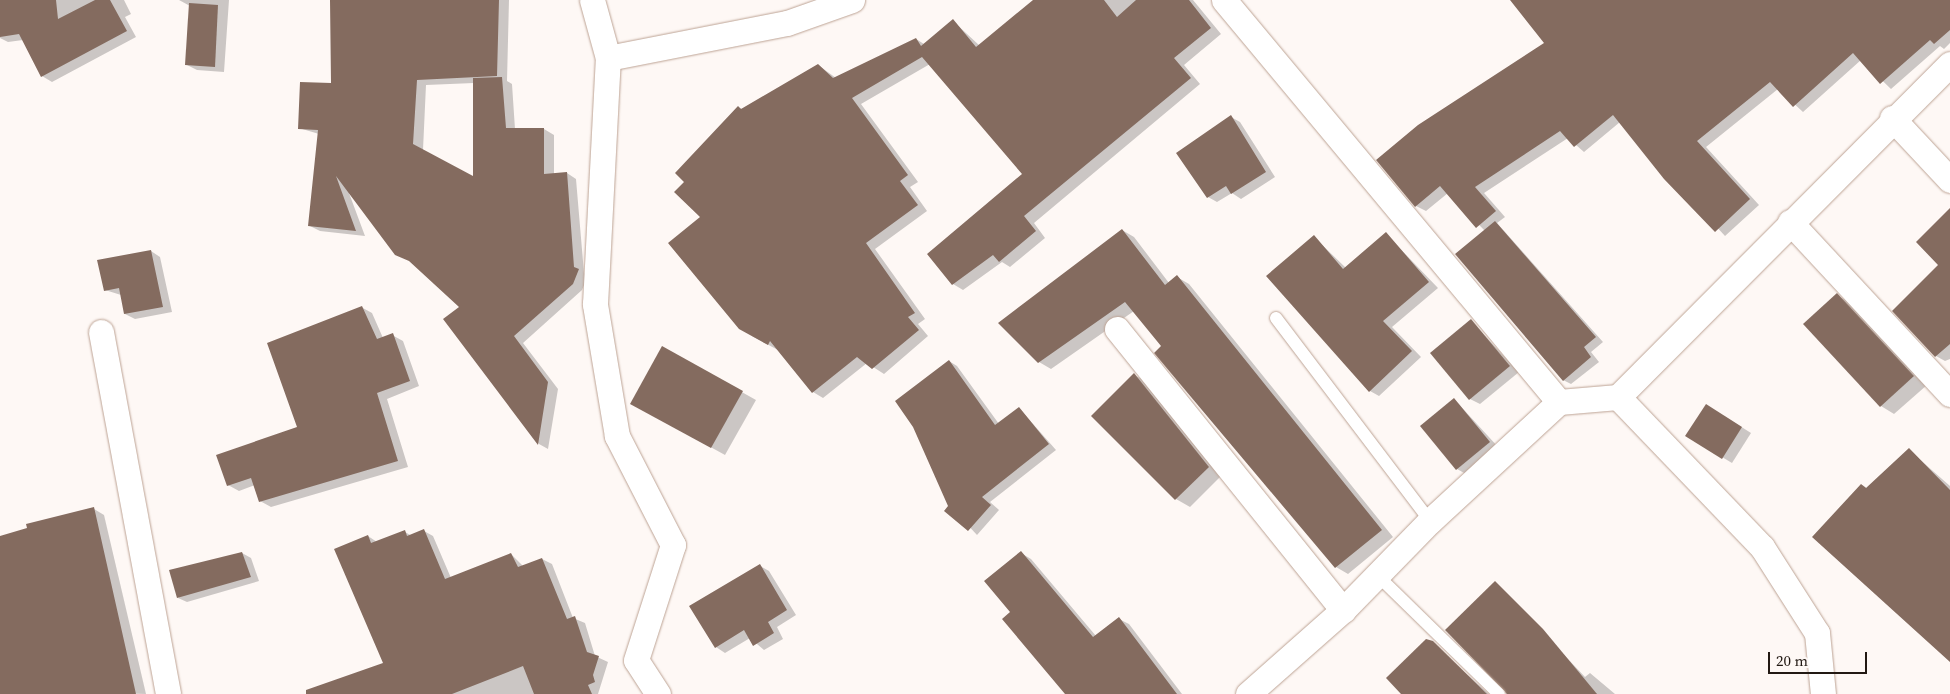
<!DOCTYPE html>
<html>
<head>
<meta charset="utf-8">
<style>
	body { margin:0 }
	#map { position:relative; width:1950px; height:694px; overflow:hidden; background:#fef8f5; font-family:"Source Serif 4",serif }
	div>[style] { position:absolute }
	.shadow>* { inset:0; background:#0003 }
	.building>* { inset:0; background:#846b5f }
	.roads { filter:drop-shadow(0 0 1px #bda394) drop-shadow(0 0 1px #bda394) }
	.lane>* { height:12px; margin:-6px; padding:0 6px; transform-origin:6px; border-radius:6px; background:#fff }
	.street>* { height:25px; margin:-12.5px; padding:0 12.5px; transform-origin:12.5px; border-radius:12.5px; background:#fff }
	span { translate:-50% -50%; white-space:nowrap; text-align:center; line-height:1.15; -webkit-text-stroke:4px #fef8f5; paint-order:stroke }
	.scale { position:absolute; left:1768px; top:652px; width:99px; height:22px; box-sizing:border-box; border:2px solid #221913; border-top:0; padding-left:6px; font-size:15px; line-height:18px; white-space:nowrap; color:#221913; -webkit-text-stroke:4px #fef8f5; paint-order:stroke }
</style>
</head>
<body>
<div id="map">
	<div class="shadow">
		<i style="clip-path:polygon(0 0,124px 0,131px 14px,125px 17px,136px 37px,52px 82px,42px 76px,23px 40px,8px 42px,0 38px)"></i>
		<i style="clip-path:polygon(179px 0,229px 0,224px 72px,197px 70px,187px 65px,190px 6px)"></i>
		<i style="clip-path:polygon(evenodd,332px 0,509px 0,507px 81px,512px 84px,515px 129px,544px 129px,554px 135px,554px 174px,567px 173px,576px 179px,584px 273px,588px 276px,582px 290px,523px 343px,558px 389px,548px 449px,539px 444px,445px 319px,461px 307px,349px 193px,365px 236px,320px 231px,310px 226px,319px 134px,299px 128px,333px 85px,332px 0,474px 83px,474px 178px,423px 150px,426px 85px,474px 83px)"></i>
		<i style="clip-path:polygon(1045px 0,1193px 0,1221px 34px,1184px 65px,1200px 84px,1034px 223px,1045px 238px,1010px 267px,1002px 262px,963px 290px,953px 284px,929px 254px,1023px 174px,930px 64px,861px 104px,918px 182px,910px 187px,927px 211px,875px 249px,925px 319px,918px 324px,928px 336px,884px 374px,867px 363px,823px 398px,813px 392px,778px 350px,752px 336px,685px 182px,738px 107px,742px 109px,818px 65px,836px 78px,916px 39px,924px 44px,953px 21px,980px 46px)"></i>
		<i style="clip-path:polygon(1512px 0,1950px 0,1950px 43px,1944px 49px,1940px 46px,1891px 89px,1861px 60px,1803px 112px,1778px 89px,1706px 147px,1759px 205px,1725px 236px,1620px 122px,1584px 152px,1568px 138px,1484px 193px,1505px 217px,1497px 223px,1603px 342px,1591px 352px,1599px 362px,1571px 384px,1563px 380px,1485px 231px,1448px 193px,1426px 211px,1416px 206px,1546px 43px)"></i>
		<i style="clip-path:polygon(1231px 117px,1240px 122px,1275px 177px,1241px 199px,1232px 193px,1217px 202px,1208px 197px)"></i>
		<i style="clip-path:polygon(1950px 210px,1950px 359px,1945px 361px,1936px 356px,1940px 265px)"></i>
		<i style="clip-path:polygon(1122px 230px,1134px 237px,1169px 283px,1177px 277px,1189px 284px,1393px 537px,1348px 574px,1336px 567px,1134px 311px,1051px 369px,1039px 362px)"></i>
		<i style="clip-path:polygon(1386px 234px,1438px 288px,1392px 327px,1421px 357px,1379px 396px,1370px 391px,1314px 237px,1346px 268px)"></i>
		<i style="clip-path:polygon(151px 251px,160px 257px,172px 312px,135px 319px,125px 314px,121px 295px,105px 290px)"></i>
		<i style="clip-path:polygon(1837px 295px,1850px 303px,1927px 385px,1894px 414px,1881px 406px)"></i>
		<i style="clip-path:polygon(361px 307px,372px 313px,383px 338px,392px 335px,403px 341px,419px 386px,387px 399px,408px 467px,271px 507px,260px 501px,255px 485px,239px 491px,228px 485px,299px 428px)"></i>
		<i style="clip-path:polygon(1471px 321px,1519px 372px,1480px 404px,1470px 399px)"></i>
		<i style="clip-path:polygon(663px 348px,756px 400px,725px 455px,645px 411px)"></i>
		<i style="clip-path:polygon(949px 361px,957px 366px,999px 424px,1019px 408px,1056px 450px,990px 502px,999px 510px,977px 535px,950px 506px,914px 426px)"></i>
		<i style="clip-path:polygon(1134px 375px,1148px 382px,1222px 475px,1190px 507px,1176px 499px,1093px 416px)"></i>
		<i style="clip-path:polygon(1454px 399px,1499px 448px,1466px 474px,1457px 469px)"></i>
		<i style="clip-path:polygon(1716px 411px,1751px 433px,1732px 463px,1687px 436px)"></i>
		<i style="clip-path:polygon(1909px 450px,1950px 486px,1950px 659px,1862px 485px,1868px 489px)"></i>
		<i style="clip-path:polygon(94px 509px,104px 515px,146px 694px,0 690px,0 538px)"></i>
		<i style="clip-path:polygon(424px 531px,433px 536px,451px 578px,511px 554px,523px 566px,542px 559px,552px 564px,573px 618px,585px 623px,595px 656px,608px 662px,598px 694px,343px 694px,384px 664px,368px 536px,377px 542px,405px 532px,412px 536px)"></i>
		<i style="clip-path:polygon(242px 553px,251px 558px,259px 581px,187px 602px,178px 598px)"></i>
		<i style="clip-path:polygon(1021px 553px,1031px 559px,1096px 636px,1119px 619px,1129px 624px,1182px 694px,1067px 694px,1012px 612px)"></i>
		<i style="clip-path:polygon(760px 566px,769px 571px,796px 615px,777px 627px,783px 639px,764px 650px,750px 638px,725px 653px,716px 647px)"></i>
		<i style="clip-path:polygon(1495px 582px,1585px 677px,1590px 673px,1615px 694px,1506px 694px)"></i>
		<i style="clip-path:polygon(1435px 646px,1489px 694px,1403px 694px)"></i>
	</div>
	<div class="building">
		<i style="clip-path:polygon(0 0,56px 0,58px 19px,95px 0,110px 0,127px 31px,41px 77px,19px 34px,0 37px)"></i>
		<i style="clip-path:polygon(330px 0,499px 0,497px 76px,417px 80px,413px 144px,473px 176px,473px 78px,502px 77px,506px 128px,544px 128px,544px 174px,567px 172px,574px 267px,579px 269px,573px 284px,514px 336px,548px 382px,538px 445px,443px 319px,459px 307px,409px 261px,395px 255px,336px 176px,356px 231px,308px 226px,318px 130px,298px 129px,300px 82px,331px 83px)"></i>
		<i style="clip-path:polygon(1033px 0,1104px 0,1117px 17px,1136px 0,1189px 0,1211px 28px,1174px 58px,1191px 78px,1024px 216px,1036px 231px,999px 262px,993px 255px,952px 285px,927px 254px,1022px 174px,922px 57px,852px 98px,908px 175px,900px 181px,918px 205px,866px 243px,915px 313px,908px 317px,919px 330px,872px 369px,857px 357px,812px 393px,770px 341px,768px 345px,739px 329px,668px 243px,700px 217px,674px 192px,684px 182px,675px 173px,738px 106px,741px 109px,818px 64px,833px 78px,916px 38px,921px 46px,953px 19px,976px 47px)"></i>
		<i style="clip-path:polygon(1510px 0,1950px 0,1950px 30px,1934px 44px,1930px 40px,1880px 84px,1853px 53px,1793px 107px,1770px 82px,1697px 141px,1750px 199px,1715px 232px,1664px 179px,1613px 115px,1574px 147px,1560px 131px,1475px 187px,1496px 211px,1476px 228px,1440px 186px,1415px 207px,1376px 160px,1418px 125px,1544px 43px)"></i>
		<i style="clip-path:polygon(189px 3px,218px 5px,215px 67px,185px 65px)"></i>
		<i style="clip-path:polygon(1231px 115px,1266px 172px,1231px 194px,1226px 186px,1207px 198px,1176px 153px)"></i>
		<i style="clip-path:polygon(1950px 208px,1950px 344px,1935px 357px,1892px 311px,1938px 265px,1916px 242px)"></i>
		<i style="clip-path:polygon(1495px 221px,1596px 337px,1584px 347px,1591px 357px,1563px 381px,1455px 254px)"></i>
		<i style="clip-path:polygon(1122px 229px,1165px 285px,1177px 275px,1382px 530px,1335px 568px,1154px 353px,1161px 346px,1125px 302px,1038px 363px,998px 323px)"></i>
		<i style="clip-path:polygon(1386px 232px,1429px 282px,1383px 321px,1412px 351px,1369px 392px,1266px 276px,1314px 235px,1343px 269px)"></i>
		<i style="clip-path:polygon(151px 250px,163px 307px,124px 314px,119px 288px,104px 291px,97px 260px)"></i>
		<i style="clip-path:polygon(1837px 293px,1914px 376px,1880px 407px,1803px 324px)"></i>
		<i style="clip-path:polygon(362px 306px,377px 339px,393px 333px,410px 381px,377px 393px,398px 461px,259px 502px,251px 478px,227px 486px,216px 455px,297px 427px,267px 343px)"></i>
		<i style="clip-path:polygon(1471px 319px,1510px 366px,1469px 400px,1430px 353px)"></i>
		<i style="clip-path:polygon(662px 346px,743px 391px,711px 448px,630px 404px)"></i>
		<i style="clip-path:polygon(949px 360px,995px 425px,1019px 407px,1049px 444px,982px 497px,991px 505px,968px 531px,944px 511px,948px 506px,913px 427px,895px 401px)"></i>
		<i style="clip-path:polygon(1134px 373px,1209px 467px,1175px 500px,1091px 416px)"></i>
		<i style="clip-path:polygon(1454px 398px,1490px 442px,1456px 470px,1420px 426px)"></i>
		<i style="clip-path:polygon(1706px 404px,1742px 427px,1722px 459px,1685px 436px)"></i>
		<i style="clip-path:polygon(1909px 448px,1950px 490px,1950px 662px,1812px 537px,1861px 484px,1866px 488px)"></i>
		<i style="clip-path:polygon(94px 507px,136px 694px,0 694px,0 536px,27px 528px,26px 524px)"></i>
		<i style="clip-path:polygon(424px 529px,445px 579px,511px 553px,518px 567px,542px 558px,567px 619px,575px 616px,587px 652px,599px 656px,593px 675px,595px 682px,588px 685px,592px 694px,534px 694px,523px 666px,452px 694px,306px 694px,306px 690px,383px 663px,334px 549px,368px 535px,371px 543px,405px 530px,407px 536px)"></i>
		<i style="clip-path:polygon(1021px 551px,1093px 637px,1119px 617px,1177px 694px,1065px 694px,1002px 619px,1010px 612px,984px 581px)"></i>
		<i style="clip-path:polygon(242px 552px,251px 577px,177px 598px,169px 570px)"></i>
		<i style="clip-path:polygon(760px 564px,787px 610px,768px 622px,774px 633px,753px 646px,744px 630px,715px 648px,689px 606px)"></i>
		<i style="clip-path:polygon(1495px 581px,1543px 629px,1597px 694px,1507px 694px,1445px 630px)"></i>
		<i style="clip-path:polygon(1426px 639px,1433px 641px,1487px 694px,1401px 694px,1386px 678px)"></i>
	</div>
	<div class="roads">
		<div class="lane">
			<i style="left:1276px;top:318px;width:255px;rotate:52.8deg"></i>
			<i style="left:1378px;top:576px;width:169px;rotate:44.3deg"></i>
		</div>
		<div class="street">
			<i style="left:592px;top:0;width:60px;rotate:74.6deg"></i>
			<i style="left:1224px;top:0;width:523px;rotate:50.19deg"></i>
			<i style="left:1892px;top:118px;width:85px;rotate:46.9deg"></i>
			<i style="left:1790px;top:222px;width:235px;rotate:47.1deg"></i>
			<i style="left:1117px;top:329px;width:361px;rotate:51.2deg"></i>
			<i style="left:101px;top:332px;width:368px;rotate:79.5deg"></i>
			<i style="left:1618px;top:397px;width:208px;rotate:46.2deg"></i>
			<i style="left:1762px;top:547px;width:102px;rotate:57.4deg"></i>
			<i style="left:1817px;top:633px;width:61px;rotate:84.4deg"></i>
			<i style="left:658px;top:694px;width:40px;rotate:-122.9deg"></i>
			<i style="left:636px;top:660px;width:121px;rotate:-72.2deg"></i>
			<i style="left:673px;top:545px;width:123px;rotate:-117.2deg"></i>
			<i style="left:617px;top:436px;width:134px;rotate:-99.5deg"></i>
			<i style="left:595px;top:304px;width:246px;rotate:-87deg"></i>
			<i style="left:608px;top:58px;width:182px;rotate:-11.1deg"></i>
			<i style="left:787px;top:23px;width:69px;rotate:-19.5deg"></i>
			<i style="left:1248px;top:694px;width:127px;rotate:-41.5deg"></i>
			<i style="left:1343px;top:610px;width:124px;rotate:-45.7deg"></i>
			<i style="left:1430px;top:521px;width:176px;rotate:-42.7deg"></i>
			<i style="left:1559px;top:402px;width:59px;rotate:-4.8deg"></i>
			<i style="left:1618px;top:397px;width:470px;rotate:-45.1deg"></i>
		</div>
	</div>
	<div class="scale">20 m</div>
</div>
</body>
</html>
